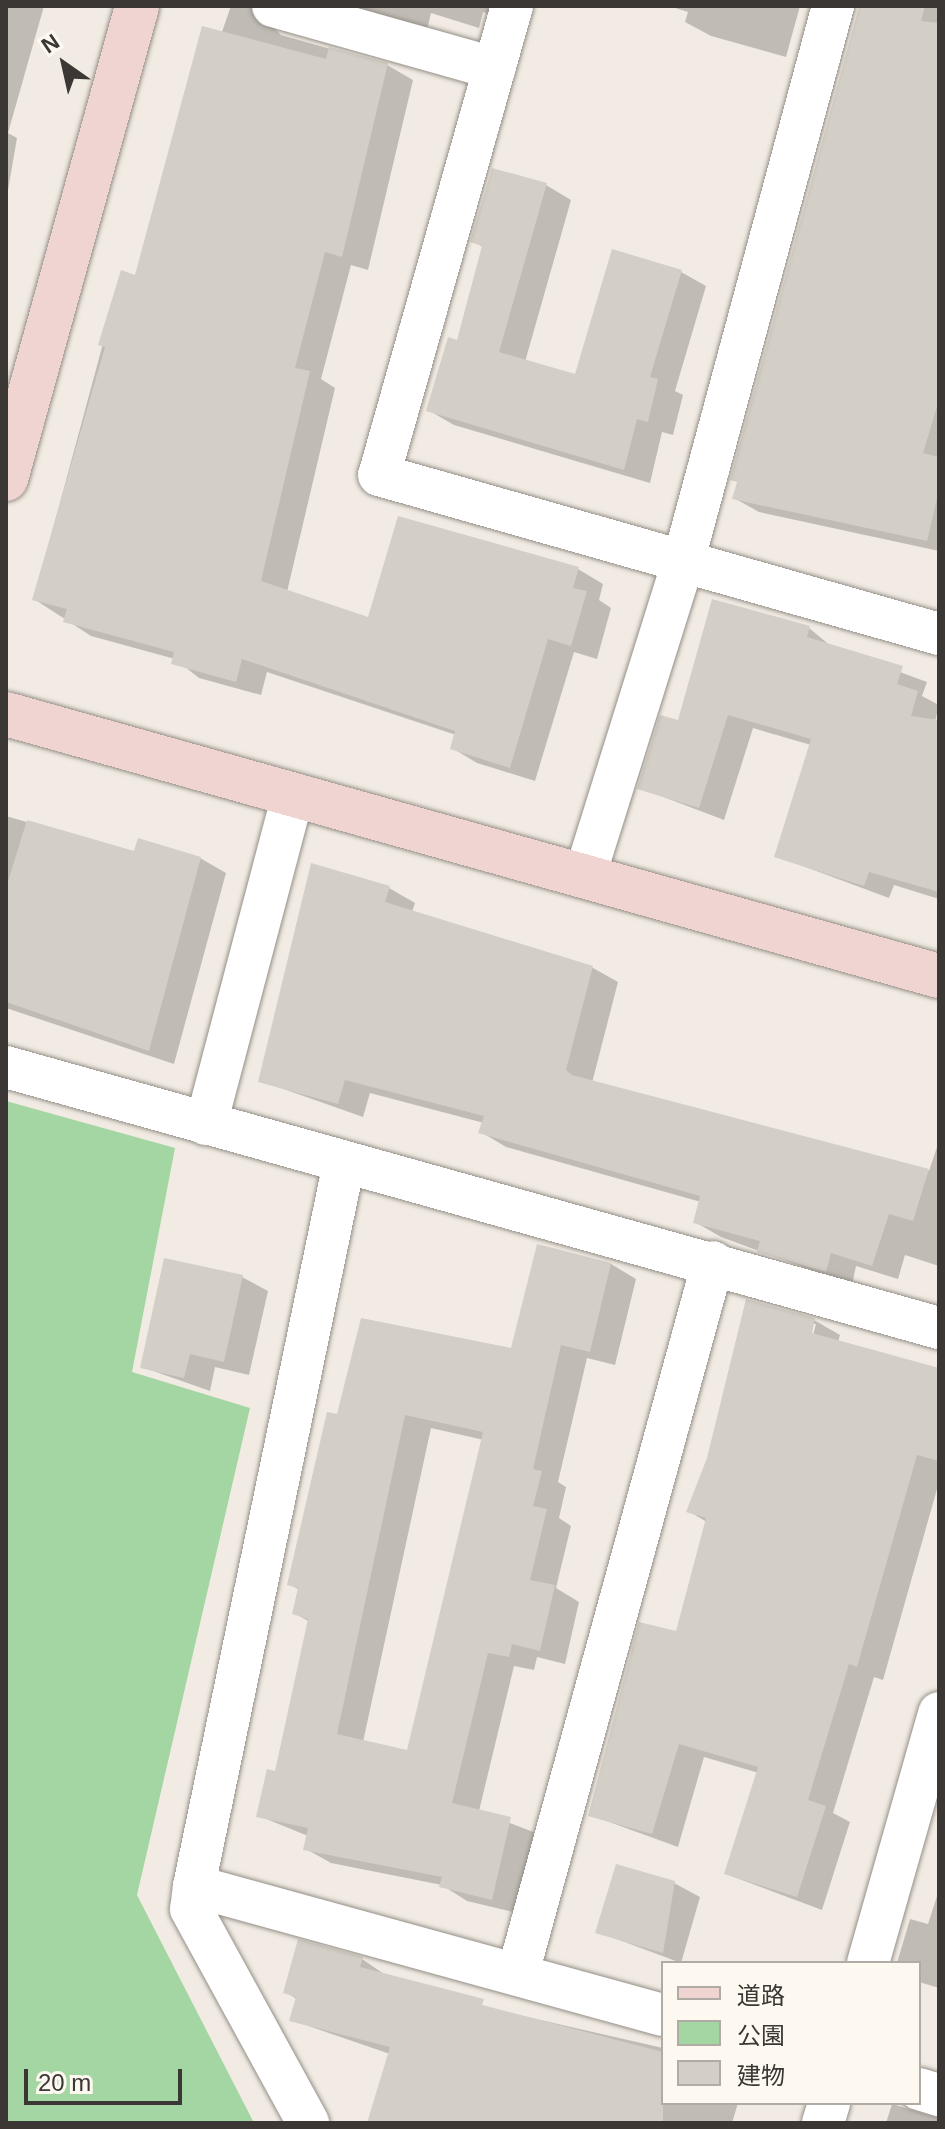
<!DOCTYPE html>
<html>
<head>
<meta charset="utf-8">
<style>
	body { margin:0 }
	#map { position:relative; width:945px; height:2129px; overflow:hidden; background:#f1ebe3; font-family:Helvetica,"Noto Sans JP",sans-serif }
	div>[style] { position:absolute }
	.green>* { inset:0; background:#a4d6a3 }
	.shadow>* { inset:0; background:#0003 }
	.building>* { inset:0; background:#d3cec6 }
	.roads { filter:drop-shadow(0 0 2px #948f87) drop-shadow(0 0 2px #948f87) }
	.street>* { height:42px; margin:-21px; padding:0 21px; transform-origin:21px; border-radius:21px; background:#fff }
	.secondary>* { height:44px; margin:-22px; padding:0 22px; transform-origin:22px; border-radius:22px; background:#efd4d1 }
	span { translate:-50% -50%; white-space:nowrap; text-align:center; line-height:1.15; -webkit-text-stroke:6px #fef9f0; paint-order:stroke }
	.frame { position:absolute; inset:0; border:8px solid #3a3734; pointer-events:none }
	.legend { position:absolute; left:661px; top:1961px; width:260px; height:144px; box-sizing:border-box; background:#fef9f0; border:2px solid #b0aba5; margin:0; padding:10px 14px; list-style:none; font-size:24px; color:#3a3734 }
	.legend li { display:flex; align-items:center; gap:16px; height:40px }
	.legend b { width:40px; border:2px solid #b0aba5 }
	.north { position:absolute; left:24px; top:24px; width:80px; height:80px; -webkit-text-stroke:6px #fef9f0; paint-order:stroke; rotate:326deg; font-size:22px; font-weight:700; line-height:32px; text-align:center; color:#3a3734 }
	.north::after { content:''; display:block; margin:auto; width:28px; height:36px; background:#3a3734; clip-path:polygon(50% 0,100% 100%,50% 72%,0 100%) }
	.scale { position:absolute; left:24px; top:2069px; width:158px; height:36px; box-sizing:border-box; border:4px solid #3a3734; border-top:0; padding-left:10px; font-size:24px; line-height:28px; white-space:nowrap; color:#3a3734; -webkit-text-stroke:6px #fef9f0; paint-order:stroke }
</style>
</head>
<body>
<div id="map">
	<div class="green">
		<i style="clip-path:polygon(6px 1101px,175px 1148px,132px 1372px,250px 1408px,137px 1895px,254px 2123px,6px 2123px)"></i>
	</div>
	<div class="shadow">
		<i style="clip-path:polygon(6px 6px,44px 6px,8px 133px,17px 138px,6px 202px)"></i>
		<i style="clip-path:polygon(231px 6px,280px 6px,275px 29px,281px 35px,387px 65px,413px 80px,368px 270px,351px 265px,321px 379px,335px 388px,287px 592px,369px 620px,578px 569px,603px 584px,599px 600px,611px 608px,597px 659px,574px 652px,535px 781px,477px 763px,452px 748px,456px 735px,267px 672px,261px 695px,199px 678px,175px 659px,91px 636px,34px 599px,122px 273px,136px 277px)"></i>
		<i style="clip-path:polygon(341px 6px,505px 6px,501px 18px,483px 12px,479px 28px,431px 13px,427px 30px)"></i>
		<i style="clip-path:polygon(669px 6px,800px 6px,786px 57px,711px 36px,685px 22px,688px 12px)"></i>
		<i style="clip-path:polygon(860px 6px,939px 6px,939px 551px,759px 512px,734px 498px)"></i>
		<i style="clip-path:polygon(546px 185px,571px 200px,525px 362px,576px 377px,681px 272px,706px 286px,675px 391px,683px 395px,673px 435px,662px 432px,650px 483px,454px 425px,428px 410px,458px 342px,484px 248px,473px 241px)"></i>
		<i style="clip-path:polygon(809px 628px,832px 647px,927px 682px,922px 696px,939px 705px,921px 780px,939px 786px,939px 899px,894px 885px,889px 898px,776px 856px,811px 745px,753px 728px,724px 820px,640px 788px,680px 723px)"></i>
		<i style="clip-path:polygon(6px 816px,136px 854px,200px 858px,226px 873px,174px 1064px,6px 1008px)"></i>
		<i style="clip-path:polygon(389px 888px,415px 903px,412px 912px,593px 968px,618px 982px,592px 1083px,929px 1171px,939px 1141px,939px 1266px,905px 1255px,898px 1279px,856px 1266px,852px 1285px,721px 1237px,695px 1222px,701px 1202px,506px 1147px,481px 1132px,484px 1123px,370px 1093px,363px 1117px,261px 1081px)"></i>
		<i style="clip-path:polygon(evenodd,538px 1247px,611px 1264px,636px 1279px,615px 1365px,587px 1358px,558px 1482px,566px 1487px,559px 1518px,571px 1526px,556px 1588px,579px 1602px,565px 1664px,537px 1657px,534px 1670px,514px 1666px,479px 1811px,536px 1833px,517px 1913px,467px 1901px,442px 1885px,331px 1863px,306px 1849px,308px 1836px,259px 1816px,277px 1773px,310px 1622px,294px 1613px,299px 1590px,290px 1584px,339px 1416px,512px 1351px,538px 1247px,431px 1428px,484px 1440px,408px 1752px,363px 1742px,431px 1428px)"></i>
		<i style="clip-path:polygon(242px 1277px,268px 1291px,249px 1375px,215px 1367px,210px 1391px,142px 1367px)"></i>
		<i style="clip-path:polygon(evenodd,747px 1301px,814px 1320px,840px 1335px,838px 1342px,939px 1370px,939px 1482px,883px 1680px,874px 1677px,833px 1813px,850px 1822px,822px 1910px,726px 1874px,759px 1773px,704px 1757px,678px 1847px,590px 1815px,640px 1625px,677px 1634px,707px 1522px,688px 1511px,709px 1458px,747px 1301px,812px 1324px,816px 1324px,811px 1343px,807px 1342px,812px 1324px)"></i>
		<i style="clip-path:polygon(674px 1883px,700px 1897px,681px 1963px,598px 1932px)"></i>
		<i style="clip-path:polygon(939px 1890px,939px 1988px,919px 1982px,919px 1963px,897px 1963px,910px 1919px,928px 1924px)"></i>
		<i style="clip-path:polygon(362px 1959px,387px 1976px,501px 2011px,663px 2048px,663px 2103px,738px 2103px,732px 2123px,369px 2123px,390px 2054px,291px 2020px,297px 1999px,285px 1992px)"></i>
		<i style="clip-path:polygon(892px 2104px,939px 2118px,939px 2123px,886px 2123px)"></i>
	</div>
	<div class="building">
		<i style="clip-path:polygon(859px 6px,925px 6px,921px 21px,939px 23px,939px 400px,923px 453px,939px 457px,939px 491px,927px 541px,732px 499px,737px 482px,730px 480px)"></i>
		<i style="clip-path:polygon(202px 26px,326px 59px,329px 47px,388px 63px,342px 257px,325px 252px,295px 368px,310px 371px,261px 581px,368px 617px,398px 516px,579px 567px,573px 588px,587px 591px,571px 646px,548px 639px,510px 768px,450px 749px,455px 731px,242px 659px,236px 682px,171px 664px,174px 652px,63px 622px,67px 609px,32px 600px,105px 347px,98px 345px,121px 270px,135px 275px)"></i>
		<i style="clip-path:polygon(492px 168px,547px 183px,499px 352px,575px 374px,612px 249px,682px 270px,650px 377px,658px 379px,648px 422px,637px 419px,624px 470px,426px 411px,448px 337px,457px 340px,482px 246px,470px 242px)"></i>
		<i style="clip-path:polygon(712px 599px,810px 626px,807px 637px,903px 666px,897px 684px,918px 691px,911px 716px,939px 720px,939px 892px,869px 872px,864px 886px,774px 857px,811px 739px,728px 715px,699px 808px,637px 789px,660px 715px,678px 720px)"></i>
		<i style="clip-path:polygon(27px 820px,134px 851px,138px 838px,201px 857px,149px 1051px,6px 1002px,6px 888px)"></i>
		<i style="clip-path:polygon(311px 863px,390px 886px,385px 902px,593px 966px,566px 1070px,572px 1075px,929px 1169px,913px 1221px,889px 1214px,872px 1266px,831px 1253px,826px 1272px,757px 1252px,760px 1241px,693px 1223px,700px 1196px,478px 1133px,484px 1116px,345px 1080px,338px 1104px,258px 1082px)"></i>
		<i style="clip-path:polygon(evenodd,537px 1244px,611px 1263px,590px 1352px,561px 1345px,533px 1469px,542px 1471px,533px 1506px,547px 1509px,530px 1580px,555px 1585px,540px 1651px,512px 1644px,509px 1657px,488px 1653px,452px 1803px,511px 1817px,492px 1900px,439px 1887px,442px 1877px,303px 1850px,308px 1828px,256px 1817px,267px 1769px,275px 1771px,308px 1619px,292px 1614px,298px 1588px,287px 1585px,327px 1412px,337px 1414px,361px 1318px,511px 1348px,537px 1244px,405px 1415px,483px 1432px,407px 1750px,337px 1734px,405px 1415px)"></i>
		<i style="clip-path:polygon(164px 1258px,243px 1275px,224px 1362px,190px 1354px,184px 1378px,140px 1368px)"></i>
		<i style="clip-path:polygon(746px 1299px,815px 1318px,812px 1333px,939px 1368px,939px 1461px,917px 1455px,857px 1667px,849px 1664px,808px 1800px,826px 1806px,797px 1897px,724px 1874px,758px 1767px,679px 1744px,652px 1834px,588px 1816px,639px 1622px,676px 1631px,706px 1518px,686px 1512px,707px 1458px)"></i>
		<i style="clip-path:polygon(616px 1864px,675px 1881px,663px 1953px,595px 1933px)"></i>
		<i style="clip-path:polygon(298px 1939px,363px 1957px,360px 1967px,484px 1999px,482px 2005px,663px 2052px,663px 2123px,367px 2123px,390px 2047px,289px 2021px,296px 1997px,283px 1993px)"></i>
	</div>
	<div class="roads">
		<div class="street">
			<i style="left:273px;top:6px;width:230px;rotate:15.7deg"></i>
			<i style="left:512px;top:6px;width:487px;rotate:105.8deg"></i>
			<i style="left:379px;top:475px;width:582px;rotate:15.85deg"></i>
			<i style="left:585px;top:875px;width:331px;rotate:-72.6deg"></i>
			<i style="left:684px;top:559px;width:573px;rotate:-74.92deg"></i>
			<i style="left:6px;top:1067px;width:969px;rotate:15.63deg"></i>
			<i style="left:206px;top:1124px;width:341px;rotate:-75.2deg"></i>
			<i style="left:344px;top:1163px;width:738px;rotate:101.72deg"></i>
			<i style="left:194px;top:1886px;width:486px;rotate:15.4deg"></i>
			<i style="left:194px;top:1886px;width:23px;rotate:97deg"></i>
			<i style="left:191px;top:1909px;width:244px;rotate:61.3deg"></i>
			<i style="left:868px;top:1963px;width:260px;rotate:-74.1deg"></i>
			<i style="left:518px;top:1973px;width:737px;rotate:-74.66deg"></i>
			<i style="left:919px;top:2089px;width:21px;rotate:17deg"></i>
			<i style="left:823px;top:2123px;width:21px;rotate:-73deg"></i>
		</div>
		<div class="secondary">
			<i style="left:6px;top:479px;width:491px;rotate:-74.5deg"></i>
			<i style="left:6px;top:714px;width:969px;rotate:15.69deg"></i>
		</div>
	</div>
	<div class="frame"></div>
	<ul class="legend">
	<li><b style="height:10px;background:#efd4d1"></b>道路</li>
	<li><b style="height:22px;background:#a4d6a3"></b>公園</li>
	<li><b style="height:22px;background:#d3cec6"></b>建物</li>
	</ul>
	<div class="north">N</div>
	<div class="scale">20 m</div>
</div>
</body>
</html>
